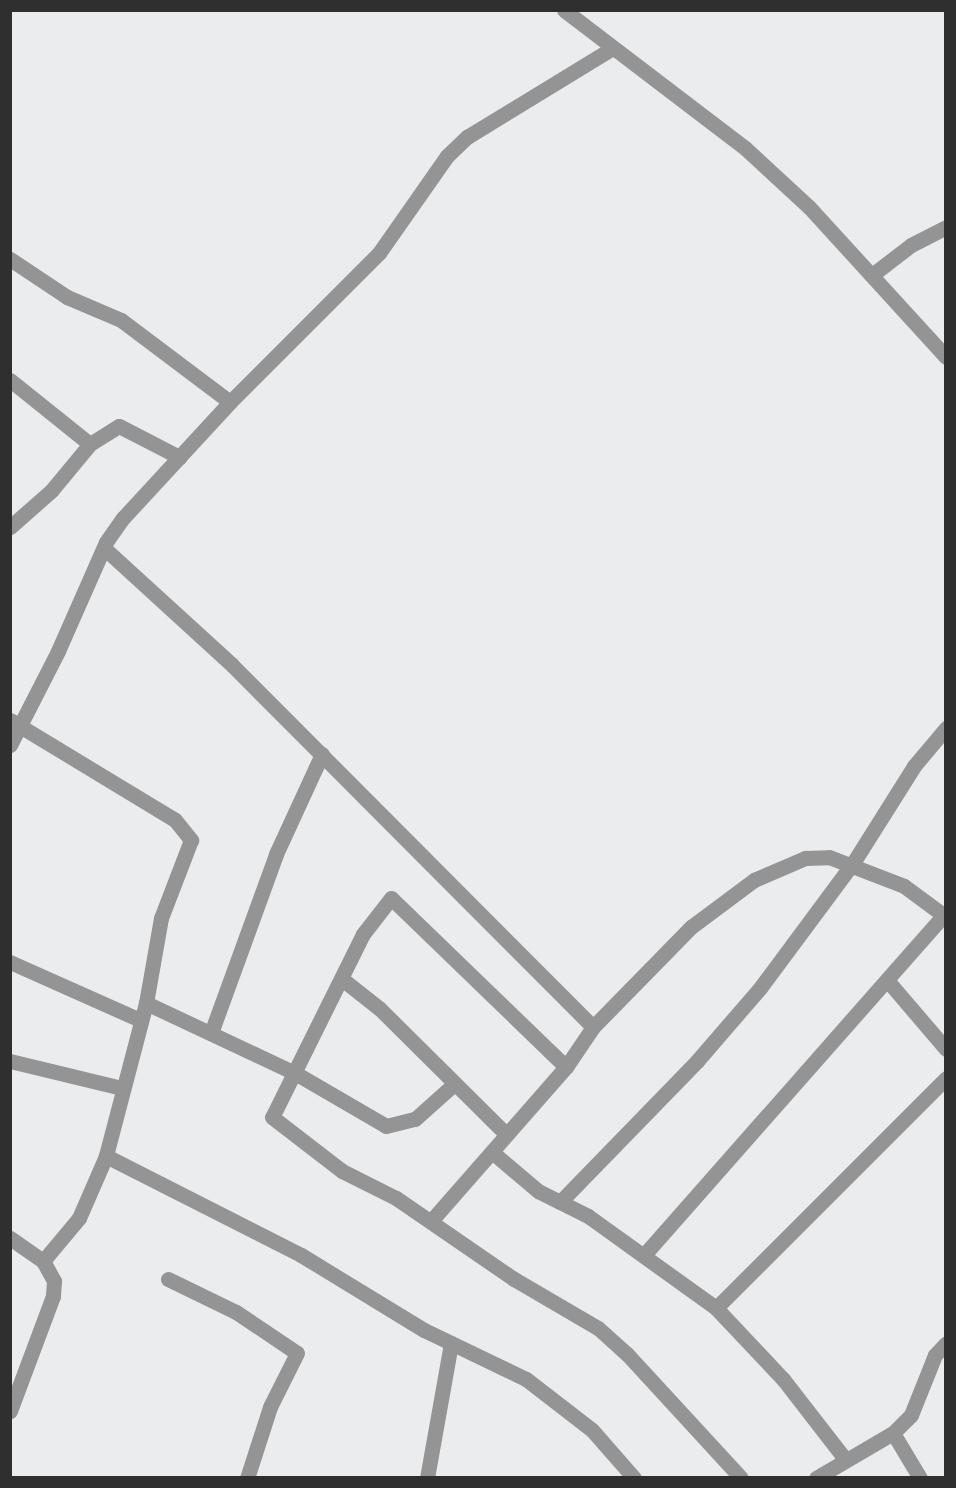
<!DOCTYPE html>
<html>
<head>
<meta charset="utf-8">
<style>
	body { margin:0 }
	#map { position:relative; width:956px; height:1488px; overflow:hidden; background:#ebecee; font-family:Barlow,sans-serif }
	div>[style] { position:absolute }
	.minor>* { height:15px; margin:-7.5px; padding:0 7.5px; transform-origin:7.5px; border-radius:7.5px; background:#949495 }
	span { translate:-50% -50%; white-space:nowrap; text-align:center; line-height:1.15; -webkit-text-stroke:6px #fff; paint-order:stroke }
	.frame { position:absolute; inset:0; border:12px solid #2f2f30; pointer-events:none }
</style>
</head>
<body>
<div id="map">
	<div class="minor">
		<i style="left:564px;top:10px;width:228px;rotate:37.3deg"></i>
		<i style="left:745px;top:148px;width:87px;rotate:42.7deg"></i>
		<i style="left:809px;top:207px;width:203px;rotate:47.6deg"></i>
		<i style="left:10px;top:259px;width:69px;rotate:33.7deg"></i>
		<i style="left:67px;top:297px;width:59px;rotate:23.1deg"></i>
		<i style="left:121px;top:320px;width:136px;rotate:37deg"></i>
		<i style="left:872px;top:275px;width:49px;rotate:-37.6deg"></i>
		<i style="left:911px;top:245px;width:39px;rotate:-27deg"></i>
		<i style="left:10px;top:380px;width:102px;rotate:38.7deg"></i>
		<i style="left:10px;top:527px;width:55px;rotate:-41.3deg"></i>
		<i style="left:51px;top:491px;width:61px;rotate:-50.3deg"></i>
		<i style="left:90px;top:444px;width:34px;rotate:-32deg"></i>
		<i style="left:119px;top:426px;width:68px;rotate:27.3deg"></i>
		<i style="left:104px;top:548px;width:173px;rotate:42.4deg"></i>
		<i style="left:232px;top:665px;width:511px;rotate:45.08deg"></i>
		<i style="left:10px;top:720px;width:193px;rotate:31.2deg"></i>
		<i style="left:175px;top:820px;width:26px;rotate:51deg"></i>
		<i style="left:191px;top:840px;width:84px;rotate:111deg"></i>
		<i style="left:161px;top:918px;width:86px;rotate:100deg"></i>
		<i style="left:146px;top:1003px;width:158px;rotate:104.7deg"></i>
		<i style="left:106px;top:1156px;width:68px;rotate:113.5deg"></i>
		<i style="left:79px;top:1218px;width:56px;rotate:129.9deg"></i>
		<i style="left:10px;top:745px;width:106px;rotate:-62.9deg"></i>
		<i style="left:58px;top:651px;width:119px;rotate:-66.2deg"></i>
		<i style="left:106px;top:542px;width:29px;rotate:-55deg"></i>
		<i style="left:123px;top:518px;width:158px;rotate:-47.3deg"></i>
		<i style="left:230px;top:402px;width:211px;rotate:-45deg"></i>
		<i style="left:379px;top:253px;width:118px;rotate:-55deg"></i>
		<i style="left:447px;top:156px;width:28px;rotate:-44deg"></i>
		<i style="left:467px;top:137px;width:169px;rotate:-31.4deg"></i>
		<i style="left:10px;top:962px;width:142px;rotate:24deg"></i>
		<i style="left:342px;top:979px;width:48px;rotate:38.3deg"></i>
		<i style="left:380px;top:1009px;width:177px;rotate:44.8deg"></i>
		<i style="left:887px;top:980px;width:91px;rotate:49.5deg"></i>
		<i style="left:146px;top:1003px;width:165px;rotate:25.2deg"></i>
		<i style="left:295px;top:1073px;width:105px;rotate:30.2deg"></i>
		<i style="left:386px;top:1126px;width:30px;rotate:-14deg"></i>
		<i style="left:415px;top:1119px;width:51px;rotate:-41.8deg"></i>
		<i style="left:211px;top:1033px;width:190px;rotate:-70deg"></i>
		<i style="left:276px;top:854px;width:110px;rotate:-65.3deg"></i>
		<i style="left:10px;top:1061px;width:115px;rotate:13.6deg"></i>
		<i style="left:566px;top:1067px;width:243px;rotate:-136deg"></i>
		<i style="left:391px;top:898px;width:46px;rotate:127.9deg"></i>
		<i style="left:363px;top:934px;width:204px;rotate:116.4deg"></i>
		<i style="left:272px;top:1117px;width:88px;rotate:37.6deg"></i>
		<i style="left:342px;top:1171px;width:60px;rotate:26.6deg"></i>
		<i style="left:396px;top:1198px;width:143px;rotate:34.5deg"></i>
		<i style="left:514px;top:1279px;width:97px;rotate:30.3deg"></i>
		<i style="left:598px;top:1328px;width:39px;rotate:42deg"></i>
		<i style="left:627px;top:1354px;width:168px;rotate:47.4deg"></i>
		<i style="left:492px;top:1152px;width:60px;rotate:40.3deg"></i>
		<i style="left:538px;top:1191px;width:56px;rotate:26.6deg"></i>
		<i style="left:588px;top:1216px;width:158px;rotate:35.7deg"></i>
		<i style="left:716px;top:1308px;width:98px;rotate:46.7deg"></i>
		<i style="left:783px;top:1379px;width:101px;rotate:52.2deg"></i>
		<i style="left:106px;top:1156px;width:219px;rotate:26.9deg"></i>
		<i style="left:301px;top:1255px;width:144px;rotate:31.4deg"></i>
		<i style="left:424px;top:1330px;width:113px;rotate:25.7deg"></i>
		<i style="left:526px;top:1379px;width:83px;rotate:37.7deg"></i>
		<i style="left:592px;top:1430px;width:64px;rotate:48.8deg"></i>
		<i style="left:560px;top:1202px;width:197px;rotate:-45.8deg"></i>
		<i style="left:697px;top:1061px;width:96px;rotate:-49.2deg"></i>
		<i style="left:760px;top:988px;width:156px;rotate:-53.4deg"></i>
		<i style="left:853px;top:863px;width:115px;rotate:-57.8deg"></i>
		<i style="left:914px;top:766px;width:50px;rotate:-49.9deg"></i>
		<i style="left:431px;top:1221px;width:205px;rotate:-48.8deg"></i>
		<i style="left:566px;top:1067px;width:48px;rotate:-56deg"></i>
		<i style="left:593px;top:1027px;width:140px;rotate:-45.6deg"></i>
		<i style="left:691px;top:927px;width:79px;rotate:-36.7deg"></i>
		<i style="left:754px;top:880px;width:56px;rotate:-23.3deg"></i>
		<i style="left:805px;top:858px;width:24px;rotate:-2deg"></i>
		<i style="left:829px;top:857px;width:80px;rotate:21.1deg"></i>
		<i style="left:904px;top:886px;width:52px;rotate:36.4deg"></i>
		<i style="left:10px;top:1238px;width:40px;rotate:34.9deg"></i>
		<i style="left:43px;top:1261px;width:23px;rotate:61deg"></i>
		<i style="left:54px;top:1281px;width:15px;rotate:94deg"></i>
		<i style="left:53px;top:1296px;width:123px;rotate:110.5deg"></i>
		<i style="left:644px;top:1255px;width:452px;rotate:-48.6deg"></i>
		<i style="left:168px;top:1279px;width:76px;rotate:25.9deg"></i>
		<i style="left:236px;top:1312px;width:73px;rotate:33.9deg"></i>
		<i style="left:297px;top:1353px;width:60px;rotate:116.6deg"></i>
		<i style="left:270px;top:1407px;width:75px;rotate:107.9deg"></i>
		<i style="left:716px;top:1308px;width:325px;rotate:-45deg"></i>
		<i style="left:893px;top:1433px;width:52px;rotate:59deg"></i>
		<i style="left:427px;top:1478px;width:137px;rotate:-79.9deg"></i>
		<i style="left:816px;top:1478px;width:89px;rotate:-30.3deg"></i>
		<i style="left:893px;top:1433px;width:25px;rotate:-45deg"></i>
		<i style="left:911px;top:1415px;width:65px;rotate:-68.2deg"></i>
		<i style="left:935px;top:1355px;width:16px;rotate:-47deg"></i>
	</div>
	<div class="frame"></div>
</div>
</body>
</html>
